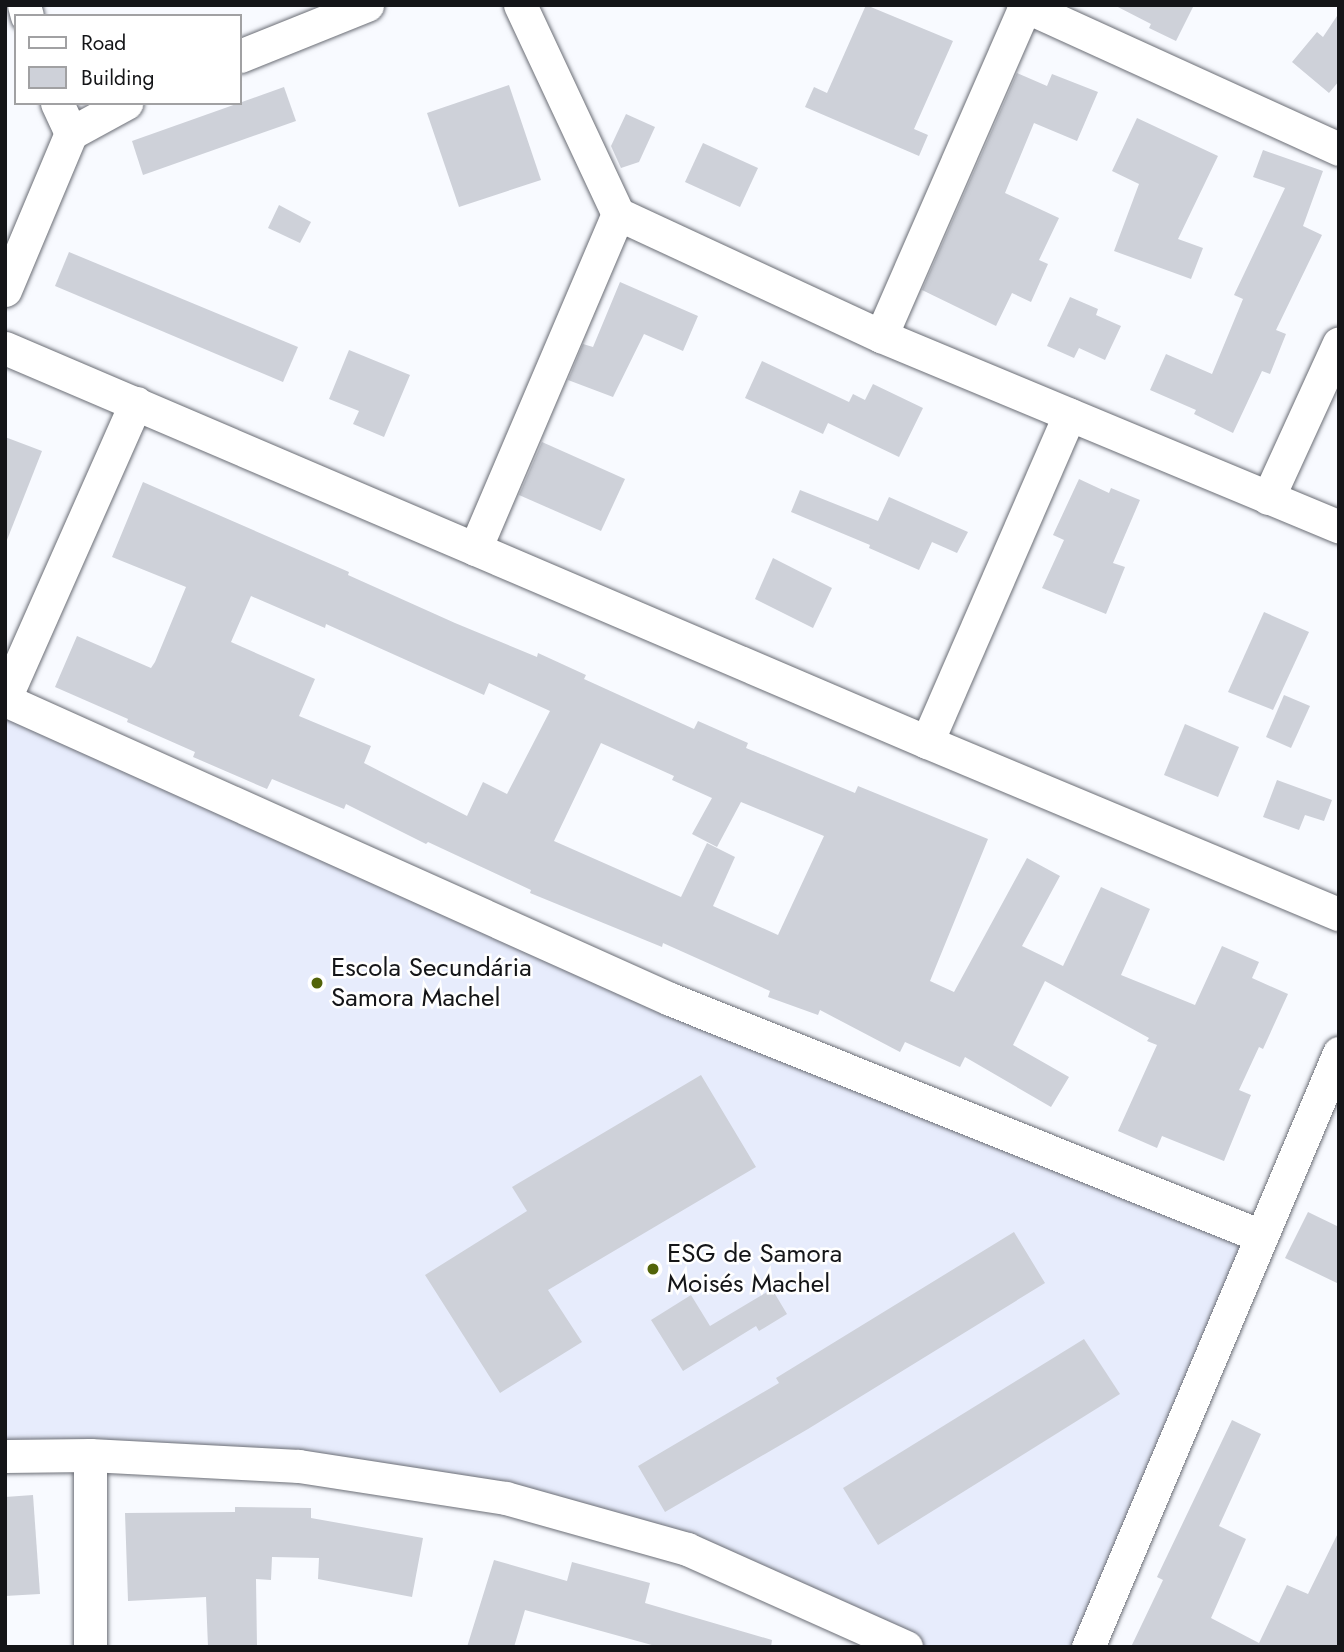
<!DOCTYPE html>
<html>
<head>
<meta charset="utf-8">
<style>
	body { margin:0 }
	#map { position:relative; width:1344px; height:1652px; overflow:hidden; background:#f8faff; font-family:Jost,sans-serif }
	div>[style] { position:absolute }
	.built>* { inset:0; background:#e7ecfc }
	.building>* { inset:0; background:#ced1d9 }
	.roads { filter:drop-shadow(0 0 2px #6b6e76) drop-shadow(0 0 2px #6b6e76) }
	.minor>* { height:33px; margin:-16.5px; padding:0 16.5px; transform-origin:16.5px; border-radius:16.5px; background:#fff }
	.dots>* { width:19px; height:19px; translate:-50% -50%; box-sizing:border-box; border:4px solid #fff; border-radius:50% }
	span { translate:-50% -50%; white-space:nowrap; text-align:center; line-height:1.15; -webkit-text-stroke:5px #fff; paint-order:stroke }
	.poi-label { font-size:26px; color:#141518 }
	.left { translate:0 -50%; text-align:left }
	.frame { position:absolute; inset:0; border:7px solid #141518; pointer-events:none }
	.legend { position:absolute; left:14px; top:14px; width:228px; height:91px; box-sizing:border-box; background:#fff; border:2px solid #a1a1a3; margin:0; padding:9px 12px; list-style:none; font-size:21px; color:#141518 }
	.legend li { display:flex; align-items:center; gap:14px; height:35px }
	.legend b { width:35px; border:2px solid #a1a1a3 }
</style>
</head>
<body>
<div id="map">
	<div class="built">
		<i style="clip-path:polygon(5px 714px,1252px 1251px,1091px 1647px,909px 1647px,499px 1491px,5px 1448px)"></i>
	</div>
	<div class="building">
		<i style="clip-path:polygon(866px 5px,953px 41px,914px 129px,928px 135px,919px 156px,805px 107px,814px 87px,827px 93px)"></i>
		<i style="clip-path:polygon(1114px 5px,1194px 5px,1176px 41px,1149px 28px,1151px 24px)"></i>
		<i style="clip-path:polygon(1339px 13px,1339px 81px,1329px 93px,1292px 62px,1317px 32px,1323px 37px)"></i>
		<i style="clip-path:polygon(1017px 73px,1047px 86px,1052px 74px,1098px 92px,1077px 141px,1034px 123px,1005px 193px,1059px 218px,1039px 260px,1048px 264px,1031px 302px,1012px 293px,996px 326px,922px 290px)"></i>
		<i style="clip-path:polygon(509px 85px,541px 180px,459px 207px,427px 113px)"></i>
		<i style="clip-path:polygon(284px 87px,296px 121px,143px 175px,132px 141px)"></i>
		<i style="clip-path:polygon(626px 114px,655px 127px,639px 162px,621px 168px,611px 146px)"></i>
		<i style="clip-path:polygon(1137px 118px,1218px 156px,1178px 239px,1203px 248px,1191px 279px,1114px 251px,1139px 184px,1112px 171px)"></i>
		<i style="clip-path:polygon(703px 143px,758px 168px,740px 207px,685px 182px)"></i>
		<i style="clip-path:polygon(1263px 150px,1323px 171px,1303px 226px,1322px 235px,1276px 330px,1286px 334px,1270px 374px,1262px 371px,1233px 433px,1194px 414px,1196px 410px,1150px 390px,1166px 354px,1212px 374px,1243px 299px,1234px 295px,1285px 188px,1253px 177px)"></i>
		<i style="clip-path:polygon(279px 205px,311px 222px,300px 243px,268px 228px)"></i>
		<i style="clip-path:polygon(69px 252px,298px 347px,283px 382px,55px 286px)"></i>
		<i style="clip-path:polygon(620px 282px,698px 316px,683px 351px,644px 334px,613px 397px,568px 380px,583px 344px,593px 347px)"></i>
		<i style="clip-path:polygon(1070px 297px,1098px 309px,1096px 315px,1121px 326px,1105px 360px,1079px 348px,1074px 358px,1047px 346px)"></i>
		<i style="clip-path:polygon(349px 350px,410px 375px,384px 437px,353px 424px,359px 411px,329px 399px)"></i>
		<i style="clip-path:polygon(762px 361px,849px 402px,853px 394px,865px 400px,873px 384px,923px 408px,899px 457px,828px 423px,823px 434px,745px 398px)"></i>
		<i style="clip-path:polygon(5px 437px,42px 451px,7px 540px,5px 539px)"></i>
		<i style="clip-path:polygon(542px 442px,625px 479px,601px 531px,519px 495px)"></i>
		<i style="clip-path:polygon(1079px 479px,1109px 493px,1111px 488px,1140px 500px,1113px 563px,1125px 567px,1106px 614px,1042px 588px,1064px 540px,1053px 535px)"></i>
		<i style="clip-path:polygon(evenodd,143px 482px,349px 572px,348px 575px,455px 623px,537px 657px,538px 653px,586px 675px,584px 679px,694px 729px,698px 721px,748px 743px,746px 748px,855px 793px,858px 786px,988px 839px,930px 981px,954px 992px,1027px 858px,1060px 876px,1022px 946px,1063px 966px,1101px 887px,1150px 909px,1121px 975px,1195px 1005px,1222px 946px,1259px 962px,1252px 978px,1288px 994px,1263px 1049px,1259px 1047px,1239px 1090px,1251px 1095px,1224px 1161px,1162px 1136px,1157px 1148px,1118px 1131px,1157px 1045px,1147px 1041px,1149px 1038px,1045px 981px,1013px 1045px,1069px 1077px,1051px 1107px,965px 1057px,960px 1067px,905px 1042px,900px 1052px,820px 1010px,818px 1015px,768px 997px,770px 991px,663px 943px,662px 947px,530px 893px,531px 890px,428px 842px,426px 844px,346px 804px,344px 809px,272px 779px,267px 789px,193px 757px,195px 752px,127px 722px,128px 719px,55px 687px,77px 636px,151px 668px,155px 662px,186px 587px,112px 557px,143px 482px,251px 596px,325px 628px,326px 624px,484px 695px,489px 683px,550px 711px,507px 794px,483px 782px,467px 816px,364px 763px,371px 746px,299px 716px,315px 679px,231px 642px,251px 596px,143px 482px,601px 743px,674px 776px,672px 780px,712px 798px,692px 834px,717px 847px,741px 802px,824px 836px,778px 935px,713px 906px,735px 857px,707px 843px,681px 897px,554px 841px,601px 743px)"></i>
		<i style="clip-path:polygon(800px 490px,878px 521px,889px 497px,968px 532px,957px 553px,932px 542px,919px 570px,869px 548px,870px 545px,791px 512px)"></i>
		<i style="clip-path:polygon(773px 558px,832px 588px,813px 628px,755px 599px)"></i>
		<i style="clip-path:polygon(1264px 612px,1309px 632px,1273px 710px,1228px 692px)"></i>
		<i style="clip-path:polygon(1284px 695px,1310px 706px,1291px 748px,1266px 737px)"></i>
		<i style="clip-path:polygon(1185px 724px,1239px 747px,1218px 797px,1164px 775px)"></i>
		<i style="clip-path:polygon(1277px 780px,1332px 800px,1324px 821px,1305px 815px,1299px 830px,1263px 817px)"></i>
		<i style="clip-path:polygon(701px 1075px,756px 1167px,548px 1290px,582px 1342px,500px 1393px,425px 1275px,527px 1211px,512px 1187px)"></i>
		<i style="clip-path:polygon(1308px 1212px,1339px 1227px,1339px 1284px,1285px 1258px)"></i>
		<i style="clip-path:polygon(1014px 1232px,1045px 1283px,808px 1429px,665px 1512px,638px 1466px,779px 1383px,776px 1378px)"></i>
		<i style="clip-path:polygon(772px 1289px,787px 1314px,759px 1331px,756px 1326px,683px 1371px,651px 1320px,691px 1295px,710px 1326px)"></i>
		<i style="clip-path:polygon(1084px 1339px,1120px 1394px,878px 1545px,843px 1488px)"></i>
		<i style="clip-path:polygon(1232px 1420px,1261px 1434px,1219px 1526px,1246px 1539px,1211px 1618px,1259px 1643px,1287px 1585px,1308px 1594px,1339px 1531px,1339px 1647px,1131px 1647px,1163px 1580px,1157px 1577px)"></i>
		<i style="clip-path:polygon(33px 1495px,40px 1594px,5px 1596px,5px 1497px)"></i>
		<i style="clip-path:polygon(235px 1507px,311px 1508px,311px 1518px,423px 1538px,412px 1597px,318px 1579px,319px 1558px,272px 1557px,271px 1580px,256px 1579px,257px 1647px,208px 1647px,206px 1597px,128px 1601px,125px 1513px,235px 1512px)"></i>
		<i style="clip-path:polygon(494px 1560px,567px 1581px,572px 1562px,650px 1583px,645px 1603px,772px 1640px,771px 1647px,659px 1647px,525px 1610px,514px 1647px,467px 1647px)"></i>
	</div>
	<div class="roads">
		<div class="minor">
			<i style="left:24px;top:5px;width:11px;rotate:75deg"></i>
			<i style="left:1023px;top:5px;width:347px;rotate:24.5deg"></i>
			<i style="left:240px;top:56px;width:137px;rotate:-21.9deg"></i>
			<i style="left:57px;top:103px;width:33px;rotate:65deg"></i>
			<i style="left:618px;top:214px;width:290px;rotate:24.9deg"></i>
			<i style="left:881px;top:336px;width:496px;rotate:22.6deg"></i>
			<i style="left:5px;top:290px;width:170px;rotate:-67.2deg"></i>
			<i style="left:71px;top:133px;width:63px;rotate:-28.6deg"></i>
			<i style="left:881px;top:336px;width:360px;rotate:-66.4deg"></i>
			<i style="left:5px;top:348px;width:1003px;rotate:23.14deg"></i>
			<i style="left:927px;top:742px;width:446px;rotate:22.7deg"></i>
			<i style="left:1268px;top:498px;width:170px;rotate:-65.4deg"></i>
			<i style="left:475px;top:549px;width:364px;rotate:-66.9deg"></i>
			<i style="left:618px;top:214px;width:231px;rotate:-115.1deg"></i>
			<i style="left:5px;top:698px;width:323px;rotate:-66.1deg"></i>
			<i style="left:5px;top:700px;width:729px;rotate:24.21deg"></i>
			<i style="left:670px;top:999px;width:637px;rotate:21.85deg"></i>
			<i style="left:927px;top:742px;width:357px;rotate:-66.5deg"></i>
			<i style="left:5px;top:1456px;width:85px;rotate:-0.7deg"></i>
			<i style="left:90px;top:1455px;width:209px;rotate:3deg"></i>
			<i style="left:299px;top:1466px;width:209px;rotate:8.8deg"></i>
			<i style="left:506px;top:1498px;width:188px;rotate:15.7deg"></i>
			<i style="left:687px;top:1549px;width:240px;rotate:24.1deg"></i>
			<i style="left:90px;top:1647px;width:192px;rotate:-90deg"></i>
			<i style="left:1088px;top:1647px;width:645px;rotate:-67.09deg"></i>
		</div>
	</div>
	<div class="dots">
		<i style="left:317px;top:983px;background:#526309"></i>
		<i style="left:653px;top:1269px;background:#526309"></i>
	</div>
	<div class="poi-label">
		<span class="left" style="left:331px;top:983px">Escola Secundária<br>Samora Machel</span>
		<span class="left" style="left:667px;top:1269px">ESG de Samora<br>Moisés Machel</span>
	</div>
	<div class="frame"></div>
	<ul class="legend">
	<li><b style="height:9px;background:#fff"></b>Road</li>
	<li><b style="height:19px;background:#ced1d9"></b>Building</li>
	</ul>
</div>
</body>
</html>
